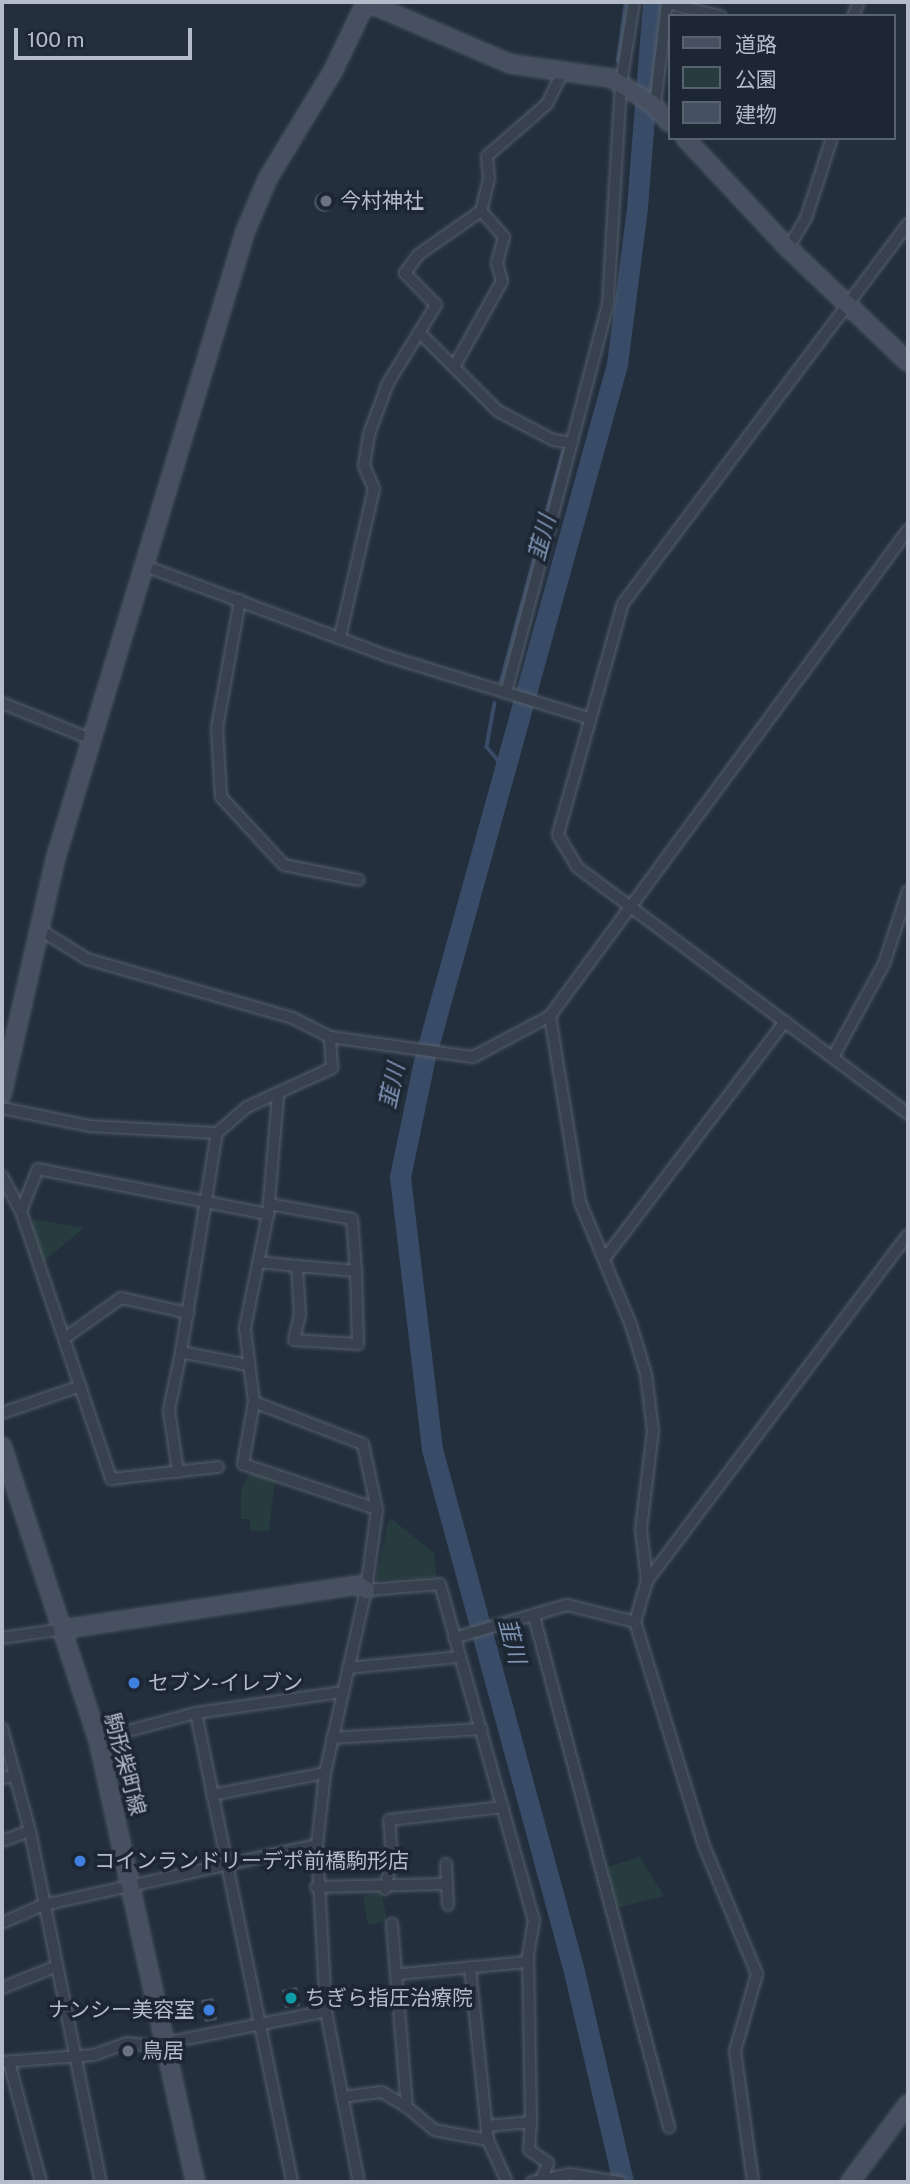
<!DOCTYPE html>
<html>
<head>
<meta charset="utf-8">
<style>
	body { margin:0 }
	#map { position:relative; width:910px; height:2184px; overflow:hidden; background:#242f3e; font-family:"Public Sans","Noto Sans JP",sans-serif }
	div>[style] { position:absolute }
	.green>* { inset:0; background:#263c3f }
	.stream>* { height:3.5px; margin:-1.75px; padding:0 1.75px; transform-origin:1.75px; border-radius:1.75px; background:#394c67 }
	.river>* { height:21px; margin:-10.5px; padding:0 10.5px; transform-origin:10.5px; border-radius:10.5px; background:#394c67 }
	.building>* { inset:0; background:#455162 }
	.round { border-radius:50% }
	.roads { filter:drop-shadow(0 0 2px #565f6c) drop-shadow(0 0 2px #565f6c) }
	.street>* { height:10px; margin:-5px; padding:0 5px; transform-origin:5px; border-radius:5px; background:#38414e }
	.secondary>* { height:16px; margin:-8px; padding:0 8px; transform-origin:8px; border-radius:8px; background:#465061 }
	.dots>* { width:19px; height:19px; translate:-50% -50%; box-sizing:border-box; border:4px solid #1d2633; border-radius:50% }
	span { translate:-50% -50%; white-space:nowrap; text-align:center; line-height:1.15; -webkit-text-stroke:7px #1d2633; paint-order:stroke }
	.poi-label { font-size:21px; color:#b4bcc9 }
	.left { translate:0 -50%; text-align:left }
	.right { translate:-100% -50%; text-align:right }
	.street-label { font-size:21px; color:#b4bcc9 }
	.water-label { font-size:23px; color:#7c92b1; font-style:italic }
	.frame { position:absolute; inset:0; border:4px solid #b4bcc9; pointer-events:none }
	.legend { position:absolute; left:668px; top:14px; width:228px; height:126px; box-sizing:border-box; background:#1d2633; border:2px solid #59626f; margin:0; padding:9px 12px; list-style:none; font-size:21px; color:#b4bcc9 }
	.legend li { display:flex; align-items:center; gap:14px; height:35px }
	.legend b { width:35px; border:2px solid #59626f }
	.scale { position:absolute; left:14px; top:28px; width:178px; height:32px; box-sizing:border-box; border:4px solid #b4bcc9; border-top:0; padding-left:9px; font-size:21px; line-height:24px; white-space:nowrap; color:#b4bcc9; -webkit-text-stroke:5px #1d2633; paint-order:stroke }
</style>
</head>
<body>
<div id="map">
	<div class="green">
		<i style="clip-path:polygon(34px 1219px,84px 1228px,43px 1262px,31px 1225px)"></i>
		<i style="clip-path:polygon(250px 1471px,275px 1480px,269px 1531px,250px 1530px,250px 1519px,241px 1519px,241px 1491px)"></i>
		<i style="clip-path:polygon(393px 1520px,434px 1553px,437px 1577px,376px 1580px,388px 1521px)"></i>
		<i style="clip-path:polygon(640px 1857px,664px 1896px,617px 1908px,607px 1867px)"></i>
		<i style="clip-path:polygon(382px 1893px,387px 1921px,368px 1925px,363px 1896px)"></i>
	</div>
	<div class="stream">
		<i style="left:618px;top:61px;width:60px;rotate:-82.3deg"></i>
		<i style="left:501px;top:682px;width:238px;rotate:-74.9deg"></i>
		<i style="left:495px;top:703px;width:45px;rotate:100.3deg"></i>
		<i style="left:487px;top:747px;width:26px;rotate:50deg"></i>
	</div>
	<div class="river">
		<i style="left:623px;top:2182px;width:217px;rotate:-103.1deg"></i>
		<i style="left:574px;top:1971px;width:541px;rotate:-105.22deg"></i>
		<i style="left:432px;top:1449px;width:274px;rotate:-96.7deg"></i>
		<i style="left:400px;top:1177px;width:118px;rotate:-78.3deg"></i>
		<i style="left:424px;top:1061px;width:723px;rotate:-74.52deg"></i>
		<i style="left:617px;top:364px;width:158px;rotate:-82.7deg"></i>
		<i style="left:637px;top:207px;width:206px;rotate:-85.5deg"></i>
	</div>
	<div class="building">
		<i class="round" style="left:314px;top:192px;width:20px;height:20px"></i>
		<i style="clip-path:polygon(297px 1987px,300px 2006px,285px 2008px,282px 1990px)"></i>
		<i style="clip-path:polygon(213px 1998px,217px 2020px,205px 2022px,201px 2000px)"></i>
	</div>
	<div class="roads">
		<div class="street">
			<i style="left:853px;top:16px;width:15px;rotate:-67deg"></i>
			<i style="left:655px;top:106px;width:104px;rotate:-83.4deg"></i>
			<i style="left:667px;top:3px;width:55px;rotate:13.8deg"></i>
			<i style="left:908px;top:224px;width:474px;rotate:126.9deg"></i>
			<i style="left:623px;top:603px;width:241px;rotate:105.7deg"></i>
			<i style="left:558px;top:835px;width:37px;rotate:59deg"></i>
			<i style="left:577px;top:867px;width:413px;rotate:36.7deg"></i>
			<i style="left:788px;top:248px;width:35px;rotate:-59deg"></i>
			<i style="left:806px;top:218px;width:84px;rotate:-72deg"></i>
			<i style="left:419px;top:332px;width:112px;rotate:45deg"></i>
			<i style="left:498px;top:411px;width:62px;rotate:27.8deg"></i>
			<i style="left:553px;top:440px;width:19px;rotate:9deg"></i>
			<i style="left:454px;top:367px;width:98px;rotate:-60.8deg"></i>
			<i style="left:502px;top:281px;width:19px;rotate:-106deg"></i>
			<i style="left:497px;top:263px;width:27px;rotate:-75deg"></i>
			<i style="left:504px;top:237px;width:35px;rotate:-131deg"></i>
			<i style="left:145px;top:566px;width:258px;rotate:20.4deg"></i>
			<i style="left:387px;top:656px;width:210px;rotate:17.1deg"></i>
			<i style="left:240px;top:600px;width:130px;rotate:100.2deg"></i>
			<i style="left:217px;top:728px;width:69px;rotate:86.7deg"></i>
			<i style="left:221px;top:797px;width:93px;rotate:47.2deg"></i>
			<i style="left:284px;top:865px;width:76px;rotate:11.3deg"></i>
			<i style="left:340px;top:637px;width:152px;rotate:-77.1deg"></i>
			<i style="left:374px;top:489px;width:25px;rotate:-113deg"></i>
			<i style="left:364px;top:466px;width:32px;rotate:-81deg"></i>
			<i style="left:369px;top:434px;width:54px;rotate:-69.6deg"></i>
			<i style="left:388px;top:383px;width:92px;rotate:-58.4deg"></i>
			<i style="left:436px;top:305px;width:45px;rotate:-134.1deg"></i>
			<i style="left:405px;top:273px;width:22px;rotate:-54deg"></i>
			<i style="left:418px;top:255px;width:77px;rotate:-34.9deg"></i>
			<i style="left:481px;top:211px;width:33px;rotate:-76deg"></i>
			<i style="left:489px;top:179px;width:23px;rotate:-95deg"></i>
			<i style="left:487px;top:156px;width:79px;rotate:-40.9deg"></i>
			<i style="left:547px;top:104px;width:37px;rotate:-64deg"></i>
			<i style="left:506px;top:693px;width:403px;rotate:-75.3deg"></i>
			<i style="left:608px;top:303px;width:219px;rotate:-86.6deg"></i>
			<i style="left:621px;top:84px;width:83px;rotate:-81deg"></i>
			<i style="left:2px;top:703px;width:98px;rotate:22.1deg"></i>
			<i style="left:37px;top:928px;width:59px;rotate:31.8deg"></i>
			<i style="left:87px;top:959px;width:214px;rotate:16deg"></i>
			<i style="left:293px;top:1018px;width:42px;rotate:27.2deg"></i>
			<i style="left:330px;top:1037px;width:144px;rotate:8deg"></i>
			<i style="left:473px;top:1057px;width:87px;rotate:-28deg"></i>
			<i style="left:550px;top:1016px;width:604px;rotate:-53.62deg"></i>
			<i style="left:550px;top:1016px;width:188px;rotate:80.8deg"></i>
			<i style="left:580px;top:1202px;width:133px;rotate:67.5deg"></i>
			<i style="left:631px;top:1325px;width:51px;rotate:73deg"></i>
			<i style="left:646px;top:1374px;width:57px;rotate:83deg"></i>
			<i style="left:653px;top:1431px;width:99px;rotate:97deg"></i>
			<i style="left:641px;top:1529px;width:52px;rotate:83.4deg"></i>
			<i style="left:833px;top:1057px;width:106px;rotate:-61.3deg"></i>
			<i style="left:884px;top:964px;width:77px;rotate:-71.8deg"></i>
			<i style="left:278px;top:1095px;width:119px;rotate:94.8deg"></i>
			<i style="left:268px;top:1214px;width:116px;rotate:101.4deg"></i>
			<i style="left:245px;top:1328px;width:75px;rotate:83.1deg"></i>
			<i style="left:254px;top:1402px;width:63px;rotate:100.1deg"></i>
			<i style="left:243px;top:1464px;width:141px;rotate:18.6deg"></i>
			<i style="left:2px;top:1108px;width:90px;rotate:11.6deg"></i>
			<i style="left:90px;top:1126px;width:127px;rotate:3.2deg"></i>
			<i style="left:217px;top:1133px;width:40px;rotate:-41deg"></i>
			<i style="left:247px;top:1107px;width:94px;rotate:-24.6deg"></i>
			<i style="left:332px;top:1068px;width:31px;rotate:-94deg"></i>
			<i style="left:2px;top:1176px;width:40px;rotate:62deg"></i>
			<i style="left:21px;top:1211px;width:283px;rotate:71.4deg"></i>
			<i style="left:111px;top:1479px;width:108px;rotate:-6.4deg"></i>
			<i style="left:269px;top:1204px;width:84px;rotate:10.2deg"></i>
			<i style="left:352px;top:1219px;width:52px;rotate:85.6deg"></i>
			<i style="left:21px;top:1211px;width:45px;rotate:-68deg"></i>
			<i style="left:38px;top:1169px;width:234px;rotate:11.1deg"></i>
			<i style="left:604px;top:1259px;width:299px;rotate:-52.7deg"></i>
			<i style="left:258px;top:1262px;width:39px;rotate:6deg"></i>
			<i style="left:297px;top:1266px;width:59px;rotate:4.8deg"></i>
			<i style="left:356px;top:1271px;width:73px;rotate:88.4deg"></i>
			<i style="left:358px;top:1344px;width:64px;rotate:-176.4deg"></i>
			<i style="left:294px;top:1340px;width:26px;rotate:-77deg"></i>
			<i style="left:300px;top:1315px;width:49px;rotate:-93.5deg"></i>
			<i style="left:65px;top:1338px;width:69px;rotate:-35.5deg"></i>
			<i style="left:121px;top:1298px;width:69px;rotate:12.6deg"></i>
			<i style="left:181px;top:1352px;width:222px;rotate:-80.7deg"></i>
			<i style="left:254px;top:1402px;width:117px;rotate:21.1deg"></i>
			<i style="left:363px;top:1444px;width:67px;rotate:78deg"></i>
			<i style="left:377px;top:1510px;width:81px;rotate:97.8deg"></i>
			<i style="left:366px;top:1590px;width:188px;rotate:102.6deg"></i>
			<i style="left:325px;top:1773px;width:72px;rotate:96.3deg"></i>
			<i style="left:317px;top:1845px;width:166px;rotate:86.9deg"></i>
			<i style="left:326px;top:2011px;width:174px;rotate:79.1deg"></i>
			<i style="left:2px;top:1413px;width:83px;rotate:-18.9deg"></i>
			<i style="left:178px;top:1472px;width:63px;rotate:-98.3deg"></i>
			<i style="left:169px;top:1410px;width:59px;rotate:-78.3deg"></i>
			<i style="left:181px;top:1352px;width:68px;rotate:11deg"></i>
			<i style="left:366px;top:1590px;width:74px;rotate:-4.6deg"></i>
			<i style="left:440px;top:1584px;width:349px;rotate:74.4deg"></i>
			<i style="left:534px;top:1920px;width:43px;rotate:99.5deg"></i>
			<i style="left:527px;top:1962px;width:129px;rotate:174.6deg"></i>
			<i style="left:534px;top:1616px;width:529px;rotate:75.2deg"></i>
			<i style="left:2px;top:1638px;width:63px;rotate:-8.3deg"></i>
			<i style="left:454px;top:1638px;width:118px;rotate:-16.3deg"></i>
			<i style="left:567px;top:1605px;width:70px;rotate:14deg"></i>
			<i style="left:348px;top:1668px;width:112px;rotate:-5.7deg"></i>
			<i style="left:196px;top:1713px;width:479px;rotate:78.4deg"></i>
			<i style="left:2px;top:1728px;width:107px;rotate:74.8deg"></i>
			<i style="left:332px;top:1738px;width:150px;rotate:-3.4deg"></i>
			<i style="left:98px;top:1739px;width:101px;rotate:-14.9deg"></i>
			<i style="left:196px;top:1713px;width:148px;rotate:-8.2deg"></i>
			<i style="left:2px;top:1778px;width:14px;rotate:-8deg"></i>
			<i style="left:212px;top:1795px;width:115px;rotate:-11deg"></i>
			<i style="left:2px;top:1841px;width:30px;rotate:-20deg"></i>
			<i style="left:30px;top:1831px;width:358px;rotate:78.6deg"></i>
			<i style="left:446px;top:1864px;width:41px;rotate:87.2deg"></i>
			<i style="left:316px;top:1887px;width:130px;rotate:-1.3deg"></i>
			<i style="left:385px;top:1889px;width:31px;rotate:-77deg"></i>
			<i style="left:392px;top:1859px;width:39px;rotate:-94deg"></i>
			<i style="left:389px;top:1820px;width:115px;rotate:-6.5deg"></i>
			<i style="left:2px;top:1923px;width:45px;rotate:-23.7deg"></i>
			<i style="left:43px;top:1905px;width:280px;rotate:-12.4deg"></i>
			<i style="left:470px;top:1967px;width:174px;rotate:84.1deg"></i>
			<i style="left:2px;top:1988px;width:59px;rotate:-21.8deg"></i>
			<i style="left:2px;top:2062px;width:92px;rotate:-4.4deg"></i>
			<i style="left:94px;top:2055px;width:35px;rotate:-20deg"></i>
			<i style="left:127px;top:2043px;width:23px;rotate:7deg"></i>
			<i style="left:150px;top:2046px;width:179px;rotate:-11.2deg"></i>
			<i style="left:9px;top:2062px;width:124px;rotate:75.1deg"></i>
			<i style="left:342px;top:2097px;width:40px;rotate:-7.1deg"></i>
			<i style="left:382px;top:2092px;width:29px;rotate:31deg"></i>
			<i style="left:407px;top:2107px;width:184px;rotate:-94.7deg"></i>
			<i style="left:407px;top:2107px;width:35px;rotate:40deg"></i>
			<i style="left:434px;top:2130px;width:55px;rotate:10.5deg"></i>
			<i style="left:488px;top:2140px;width:46px;rotate:65.7deg"></i>
			<i style="left:531px;top:2122px;width:28px;rotate:94deg"></i>
			<i style="left:529px;top:2150px;width:23px;rotate:34deg"></i>
			<i style="left:548px;top:2163px;width:16px;rotate:112deg"></i>
			<i style="left:487px;top:2126px;width:44px;rotate:-5.2deg"></i>
			<i style="left:531px;top:2122px;width:164px;rotate:-91deg"></i>
			<i style="left:532px;top:2182px;width:39px;rotate:-12deg"></i>
			<i style="left:570px;top:2174px;width:51px;rotate:9.1deg"></i>
			<i style="left:753px;top:2182px;width:132px;rotate:-97.8deg"></i>
			<i style="left:735px;top:2051px;width:80px;rotate:-74.1deg"></i>
			<i style="left:757px;top:1974px;width:139px;rotate:-112.5deg"></i>
			<i style="left:704px;top:1846px;width:234px;rotate:-107.1deg"></i>
			<i style="left:635px;top:1622px;width:43px;rotate:-73.7deg"></i>
			<i style="left:647px;top:1581px;width:433px;rotate:-53deg"></i>
		</div>
		<div class="secondary">
			<i style="left:366px;top:2px;width:158px;rotate:23.2deg"></i>
			<i style="left:511px;top:64px;width:101px;rotate:8deg"></i>
			<i style="left:611px;top:78px;width:49px;rotate:32.4deg"></i>
			<i style="left:652px;top:104px;width:26px;rotate:47deg"></i>
			<i style="left:685px;top:138px;width:148px;rotate:46.9deg"></i>
			<i style="left:786px;top:246px;width:168px;rotate:43.6deg"></i>
			<i style="left:2px;top:1094px;width:243px;rotate:-77.2deg"></i>
			<i style="left:56px;top:857px;width:653px;rotate:-73.17deg"></i>
			<i style="left:245px;top:232px;width:59px;rotate:-66.9deg"></i>
			<i style="left:268px;top:178px;width:125px;rotate:-58.7deg"></i>
			<i style="left:333px;top:71px;width:76px;rotate:-64.4deg"></i>
			<i style="left:2px;top:1446px;width:308px;rotate:71.9deg"></i>
			<i style="left:98px;top:1739px;width:453px;rotate:77.6deg"></i>
			<i style="left:64px;top:1629px;width:298px;rotate:-8.5deg"></i>
			<i style="left:359px;top:1585px;width:9px;rotate:36deg"></i>
			<i style="left:850px;top:2182px;width:97px;rotate:-53.4deg"></i>
		</div>
	</div>
	<div class="dots">
		<i style="left:326px;top:201px;background:#6b7280"></i>
		<i style="left:134px;top:1683px;background:#3f7fe0"></i>
		<i style="left:80px;top:1861px;background:#3f7fe0"></i>
		<i style="left:291px;top:1998px;background:#0f9aa8"></i>
		<i style="left:209px;top:2010px;background:#3f7fe0"></i>
		<i style="left:128px;top:2051px;background:#6b7280"></i>
	</div>
	<div class="poi-label">
		<span class="left" style="left:340px;top:201px">今村神社</span>
		<span class="left" style="left:148px;top:1683px">セブン-イレブン</span>
		<span class="left" style="left:94px;top:1861px">コインランドリーデポ前橋駒形店</span>
		<span class="left" style="left:305px;top:1998px">ちぎら指圧治療院</span>
		<span class="right" style="left:195px;top:2010px">ナンシー美容室</span>
		<span class="left" style="left:142px;top:2051px">鳥居</span>
	</div>
	<div class="street-label">
		<span style="left:125px;top:1764px;rotate:75deg">駒形柴町線</span>
	</div>
	<div class="water-label">
		<span style="left:542px;top:538px;rotate:-75deg">韮川</span>
		<span style="left:392px;top:1086px;rotate:-78deg">韮川</span>
		<span style="left:512px;top:1641px;rotate:75deg">韮川</span>
	</div>
	<div class="frame"></div>
	<ul class="legend">
	<li><b style="height:9px;background:#465061"></b>道路</li>
	<li><b style="height:19px;background:#263c3f"></b>公園</li>
	<li><b style="height:19px;background:#455162"></b>建物</li>
	</ul>
	<div class="scale">100 m</div>
</div>
</body>
</html>
